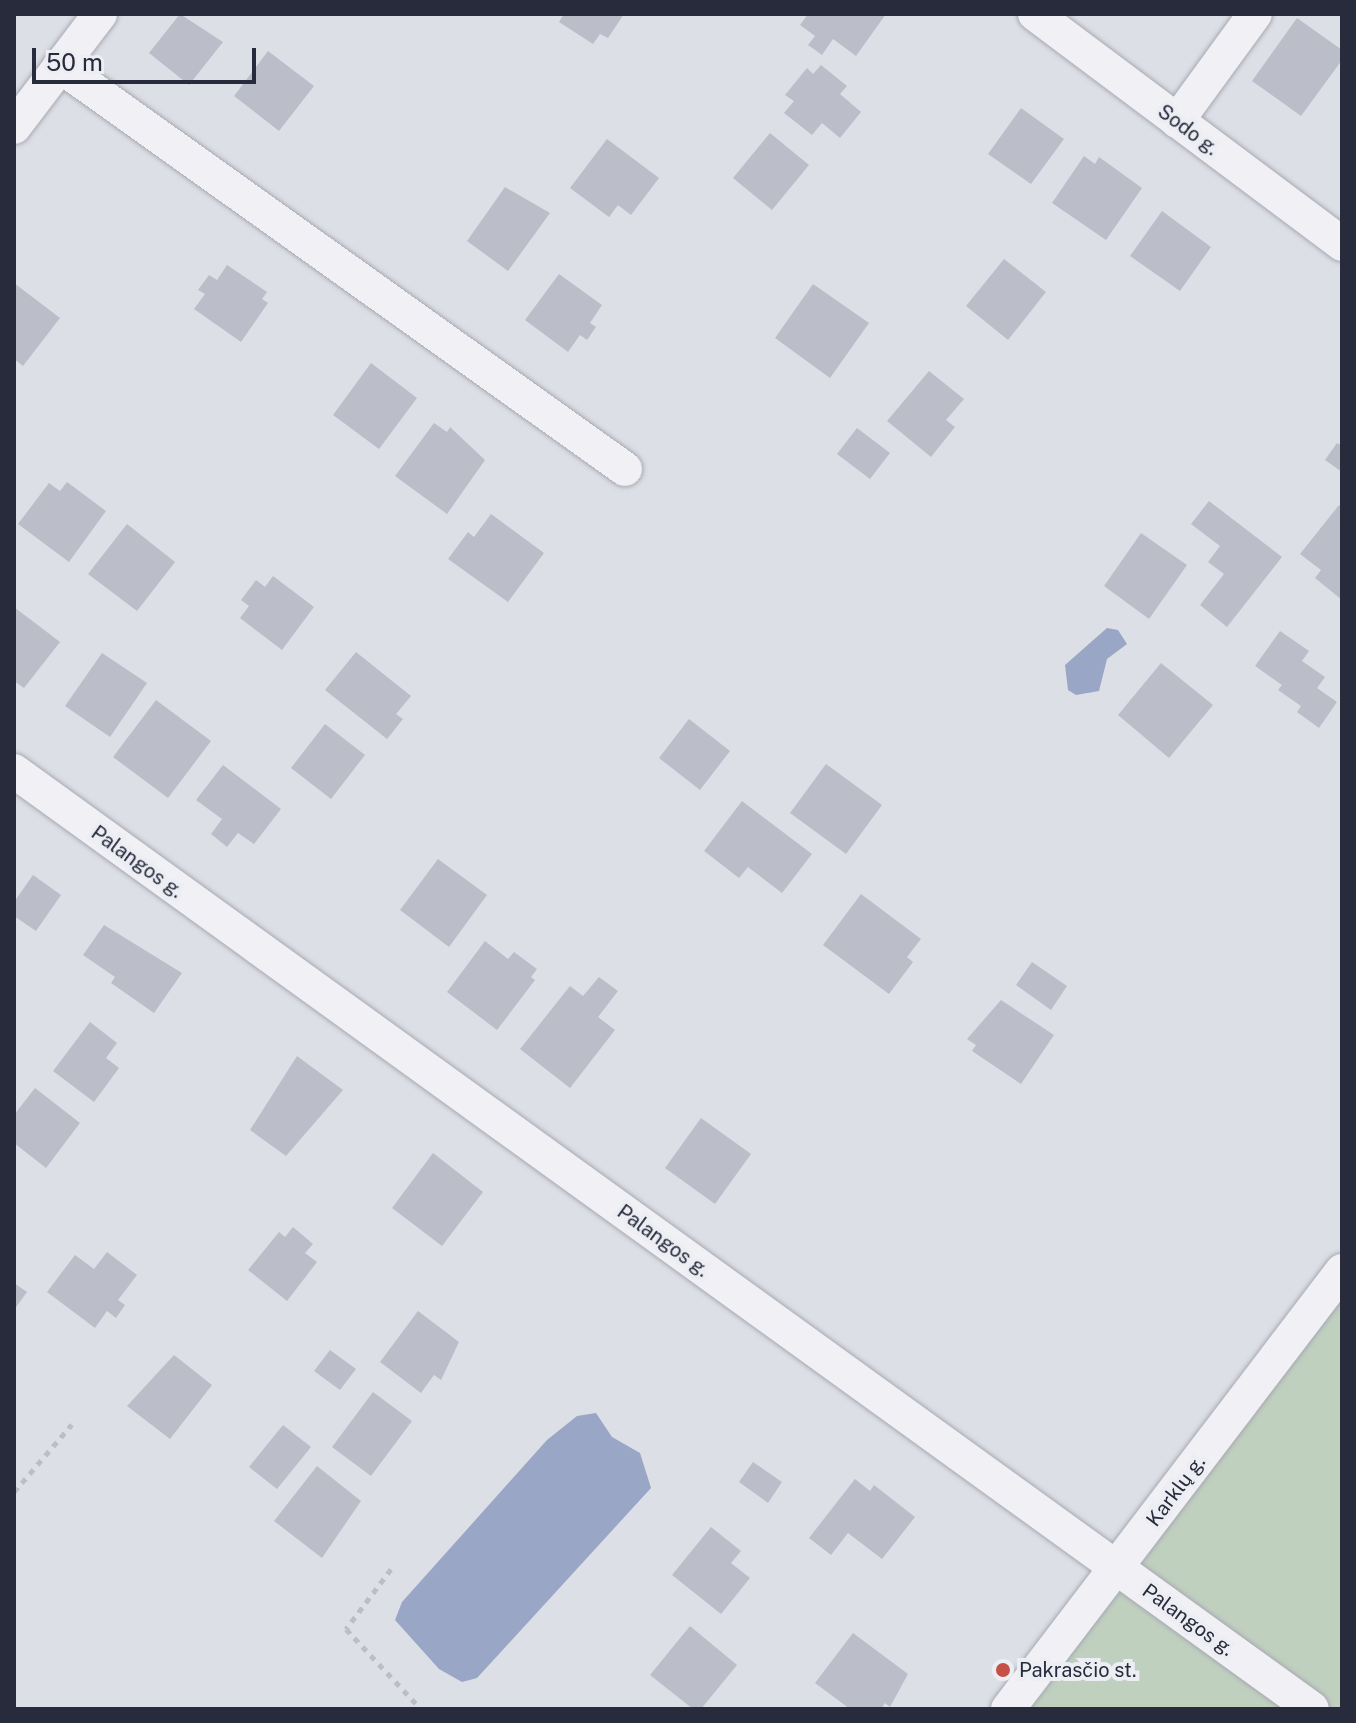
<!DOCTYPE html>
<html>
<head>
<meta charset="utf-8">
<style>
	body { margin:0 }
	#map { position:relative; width:1356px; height:1723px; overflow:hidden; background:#dddfe6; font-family:"Public Sans",sans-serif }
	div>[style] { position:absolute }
	.green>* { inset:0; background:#c0d0bf }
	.water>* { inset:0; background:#9aa6c5 }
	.building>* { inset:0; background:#bbbdc9 }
	.path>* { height:5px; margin-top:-2.5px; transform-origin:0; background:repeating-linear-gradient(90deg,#bcbdc5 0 6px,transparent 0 12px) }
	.roads { filter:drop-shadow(0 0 2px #a7a9b3) drop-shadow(0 0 2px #a7a9b3) }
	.minor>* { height:34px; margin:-17px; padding:0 17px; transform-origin:17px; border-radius:17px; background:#f0f0f5 }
	.dots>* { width:22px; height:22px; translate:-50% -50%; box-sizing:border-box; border:4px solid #eceef4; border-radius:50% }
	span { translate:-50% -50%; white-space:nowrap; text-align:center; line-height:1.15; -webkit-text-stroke:8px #eceef4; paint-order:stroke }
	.street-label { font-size:20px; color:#282b3c }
	.poi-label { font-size:20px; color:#282b3c }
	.left { translate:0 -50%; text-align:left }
	.frame { position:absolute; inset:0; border:16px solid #282b3c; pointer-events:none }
	.scale { position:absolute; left:32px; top:48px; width:224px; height:36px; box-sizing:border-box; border:4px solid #282b3c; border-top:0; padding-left:10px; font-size:24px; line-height:28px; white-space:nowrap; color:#282b3c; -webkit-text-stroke:6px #eceef4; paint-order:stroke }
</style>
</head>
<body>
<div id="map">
	<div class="green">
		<i style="clip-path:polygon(1342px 1271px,1342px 1709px,1008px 1709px)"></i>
	</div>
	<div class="water">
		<i style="clip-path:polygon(1107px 628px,1118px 630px,1127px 644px,1107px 659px,1099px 691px,1076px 695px,1068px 690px,1065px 665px)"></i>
		<i style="clip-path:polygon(596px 1413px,612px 1437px,640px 1453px,651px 1488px,477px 1678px,462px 1682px,439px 1669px,395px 1620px,402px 1602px,547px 1440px,577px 1416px)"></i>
	</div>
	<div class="building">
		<i style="clip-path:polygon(180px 14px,223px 42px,189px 85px,149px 53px)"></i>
		<i style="clip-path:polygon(564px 14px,624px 14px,608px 38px,600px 34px,593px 44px,559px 22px)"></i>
		<i style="clip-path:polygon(808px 14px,886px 14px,856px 56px,833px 39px,822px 55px,808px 45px,815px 36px,800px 25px)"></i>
		<i style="clip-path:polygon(1297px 18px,1342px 50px,1342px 60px,1301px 116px,1252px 81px)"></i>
		<i style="clip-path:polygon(268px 51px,314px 86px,279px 131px,234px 96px)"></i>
		<i style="clip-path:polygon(821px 65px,847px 86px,840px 94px,861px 112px,840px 138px,822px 123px,812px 135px,784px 113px,794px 101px,785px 95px,807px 68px,813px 74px)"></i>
		<i style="clip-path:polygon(1021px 108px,1064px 139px,1031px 184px,988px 154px)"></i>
		<i style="clip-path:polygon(770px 133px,809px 165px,772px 210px,733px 178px)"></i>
		<i style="clip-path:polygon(607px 139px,659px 178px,631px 215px,618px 205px,609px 217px,570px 188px)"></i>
		<i style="clip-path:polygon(1084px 156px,1095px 164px,1099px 157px,1142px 188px,1106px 240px,1052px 203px)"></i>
		<i style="clip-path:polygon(505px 187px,550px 213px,508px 271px,467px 241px)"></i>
		<i style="clip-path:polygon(1162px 211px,1211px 247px,1180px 291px,1130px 256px)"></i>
		<i style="clip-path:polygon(1004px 259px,1046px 292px,1008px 340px,966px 306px)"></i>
		<i style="clip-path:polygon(227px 265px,267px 292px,262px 299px,268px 303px,241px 342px,194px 309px,205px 294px,198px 290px,209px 275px,217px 280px)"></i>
		<i style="clip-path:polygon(559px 274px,602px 305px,590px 323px,596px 327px,587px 340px,580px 335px,568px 352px,525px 320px)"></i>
		<i style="clip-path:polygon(14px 283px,60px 318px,23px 366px,14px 359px)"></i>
		<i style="clip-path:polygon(813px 284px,869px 323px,830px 378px,775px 338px)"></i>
		<i style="clip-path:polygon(371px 363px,417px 398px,379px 449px,333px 415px)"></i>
		<i style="clip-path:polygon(929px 371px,964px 399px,946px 420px,955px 427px,931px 457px,887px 421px)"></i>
		<i style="clip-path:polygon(434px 423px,447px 432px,450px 427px,485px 460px,447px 514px,395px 476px)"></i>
		<i style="clip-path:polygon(857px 428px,890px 453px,870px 479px,837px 454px)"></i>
		<i style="clip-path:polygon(1337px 443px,1342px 446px,1342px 472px,1325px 460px)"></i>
		<i style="clip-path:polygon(67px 482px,106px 511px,69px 562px,18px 524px,49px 483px,60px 491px)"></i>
		<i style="clip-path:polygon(1209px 501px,1282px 557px,1227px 627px,1200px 605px,1224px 574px,1208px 562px,1220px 546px,1191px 524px)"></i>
		<i style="clip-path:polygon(1339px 505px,1342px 508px,1342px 600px,1315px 578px,1321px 570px,1300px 554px)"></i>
		<i style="clip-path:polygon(491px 514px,544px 553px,508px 602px,448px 559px,468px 532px,474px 537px)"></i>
		<i style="clip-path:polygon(127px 524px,175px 562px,137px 611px,88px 574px)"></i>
		<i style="clip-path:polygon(1141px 533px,1187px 565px,1149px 619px,1104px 586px)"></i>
		<i style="clip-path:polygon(273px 576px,314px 607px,282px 650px,240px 618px,249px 606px,241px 600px,256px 580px,265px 587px)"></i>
		<i style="clip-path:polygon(14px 607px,60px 642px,24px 688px,14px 681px)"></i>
		<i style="clip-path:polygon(1280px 631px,1309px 651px,1302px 661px,1325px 677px,1317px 688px,1337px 702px,1319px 728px,1297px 712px,1301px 706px,1278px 690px,1282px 685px,1255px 666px)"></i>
		<i style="clip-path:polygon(356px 652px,411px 696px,396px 714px,403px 719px,387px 739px,325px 690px)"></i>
		<i style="clip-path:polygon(102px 653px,147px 683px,110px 737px,65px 706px)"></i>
		<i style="clip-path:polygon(1161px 663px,1213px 705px,1169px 758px,1118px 715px)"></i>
		<i style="clip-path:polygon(156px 700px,211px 741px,168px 798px,113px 757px)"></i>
		<i style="clip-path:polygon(689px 719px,730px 751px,700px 790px,659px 758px)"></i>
		<i style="clip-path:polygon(325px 724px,365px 755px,331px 799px,291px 768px)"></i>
		<i style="clip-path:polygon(826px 764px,882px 805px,846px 854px,790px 813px)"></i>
		<i style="clip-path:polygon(223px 765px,281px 809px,254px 844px,238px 833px,227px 847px,211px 834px,222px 819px,196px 800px)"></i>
		<i style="clip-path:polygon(742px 801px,812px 854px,782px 893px,748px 867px,739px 878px,704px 851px)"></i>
		<i style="clip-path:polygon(438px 859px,487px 895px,449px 947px,400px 910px)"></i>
		<i style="clip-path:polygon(33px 875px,61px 895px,36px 931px,14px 916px,14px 902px)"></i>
		<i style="clip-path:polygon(861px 894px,921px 939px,907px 957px,913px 962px,889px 994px,823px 945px)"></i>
		<i style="clip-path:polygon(104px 925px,182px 973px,154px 1013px,111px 983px,115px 977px,83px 955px)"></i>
		<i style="clip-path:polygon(485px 941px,508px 959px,514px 952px,537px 969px,531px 977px,535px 980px,497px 1030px,447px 992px)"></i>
		<i style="clip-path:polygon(1032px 962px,1067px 986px,1051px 1010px,1016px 985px)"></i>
		<i style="clip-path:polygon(599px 977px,618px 991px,598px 1017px,615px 1030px,570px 1088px,520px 1049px,570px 986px,583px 996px)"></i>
		<i style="clip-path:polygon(1001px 1000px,1054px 1035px,1021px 1084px,972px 1051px,976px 1045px,967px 1039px)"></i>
		<i style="clip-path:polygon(90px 1022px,117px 1043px,106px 1058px,119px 1068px,94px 1102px,53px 1071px)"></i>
		<i style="clip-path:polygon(297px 1056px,343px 1090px,286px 1156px,250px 1130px)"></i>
		<i style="clip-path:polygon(35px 1088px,80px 1123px,46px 1168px,14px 1143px,14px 1115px)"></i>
		<i style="clip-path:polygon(701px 1118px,751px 1154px,715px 1204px,665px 1168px)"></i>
		<i style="clip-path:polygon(433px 1153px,483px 1192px,442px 1246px,392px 1208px)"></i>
		<i style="clip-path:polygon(293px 1227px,313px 1244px,305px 1253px,317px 1262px,287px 1301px,248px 1270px,279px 1232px,285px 1237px)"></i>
		<i style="clip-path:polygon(107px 1252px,137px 1275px,118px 1300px,125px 1305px,116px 1318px,107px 1311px,95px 1328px,47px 1292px,75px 1255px,94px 1269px)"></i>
		<i style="clip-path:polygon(14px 1283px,27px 1292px,14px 1310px)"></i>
		<i style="clip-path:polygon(418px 1311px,459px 1342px,441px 1380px,434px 1375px,421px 1393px,380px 1362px)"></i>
		<i style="clip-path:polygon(330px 1350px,356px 1369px,340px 1390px,314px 1371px)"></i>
		<i style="clip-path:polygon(174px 1355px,212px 1385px,170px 1439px,127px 1406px)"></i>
		<i style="clip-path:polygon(373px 1392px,412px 1421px,371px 1476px,332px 1447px)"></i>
		<i style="clip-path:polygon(283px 1425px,311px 1447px,277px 1489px,249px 1467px)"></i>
		<i style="clip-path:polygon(753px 1462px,782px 1482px,768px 1503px,739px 1482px)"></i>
		<i style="clip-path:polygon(317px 1466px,361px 1501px,322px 1558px,274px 1521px)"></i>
		<i style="clip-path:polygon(855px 1479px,870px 1491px,874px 1485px,915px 1517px,882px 1559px,848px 1533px,831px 1555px,809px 1538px)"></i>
		<i style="clip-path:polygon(711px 1527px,741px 1551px,731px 1563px,750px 1578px,721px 1614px,672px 1575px)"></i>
		<i style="clip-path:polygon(690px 1626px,737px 1665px,701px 1709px,693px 1709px,650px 1675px)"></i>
		<i style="clip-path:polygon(853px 1633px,908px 1674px,890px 1707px,885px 1703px,881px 1709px,850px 1709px,815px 1683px)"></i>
	</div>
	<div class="path">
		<i style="left:14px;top:1492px;width:89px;rotate:-49.5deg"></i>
		<i style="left:391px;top:1569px;width:75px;rotate:126.9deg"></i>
		<i style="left:346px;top:1629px;width:110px;rotate:46.8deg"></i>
	</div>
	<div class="roads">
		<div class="minor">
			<i style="left:1035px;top:14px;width:384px;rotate:36.8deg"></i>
			<i style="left:60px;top:66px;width:694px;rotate:35.5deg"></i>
			<i style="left:1177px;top:121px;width:132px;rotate:-53.9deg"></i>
			<i style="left:14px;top:127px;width:142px;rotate:-52.7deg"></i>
			<i style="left:14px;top:771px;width:1601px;rotate:35.85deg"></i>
			<i style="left:1008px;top:1709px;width:551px;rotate:-52.67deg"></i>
		</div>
	</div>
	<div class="dots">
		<i style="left:1003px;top:1670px;background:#c64f48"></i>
	</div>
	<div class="street-label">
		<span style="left:1188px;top:130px;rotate:37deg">Sodo g.</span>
		<span style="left:137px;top:862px;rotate:36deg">Palangos g.</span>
		<span style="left:663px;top:1241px;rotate:36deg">Palangos g.</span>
		<span style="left:1176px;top:1491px;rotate:-53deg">Karklų g.</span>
		<span style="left:1188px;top:1620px;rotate:36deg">Palangos g.</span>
	</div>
	<div class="poi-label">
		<span class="left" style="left:1019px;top:1670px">Pakrasčio st.</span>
	</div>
	<div class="frame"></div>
	<div class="scale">50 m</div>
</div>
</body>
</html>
